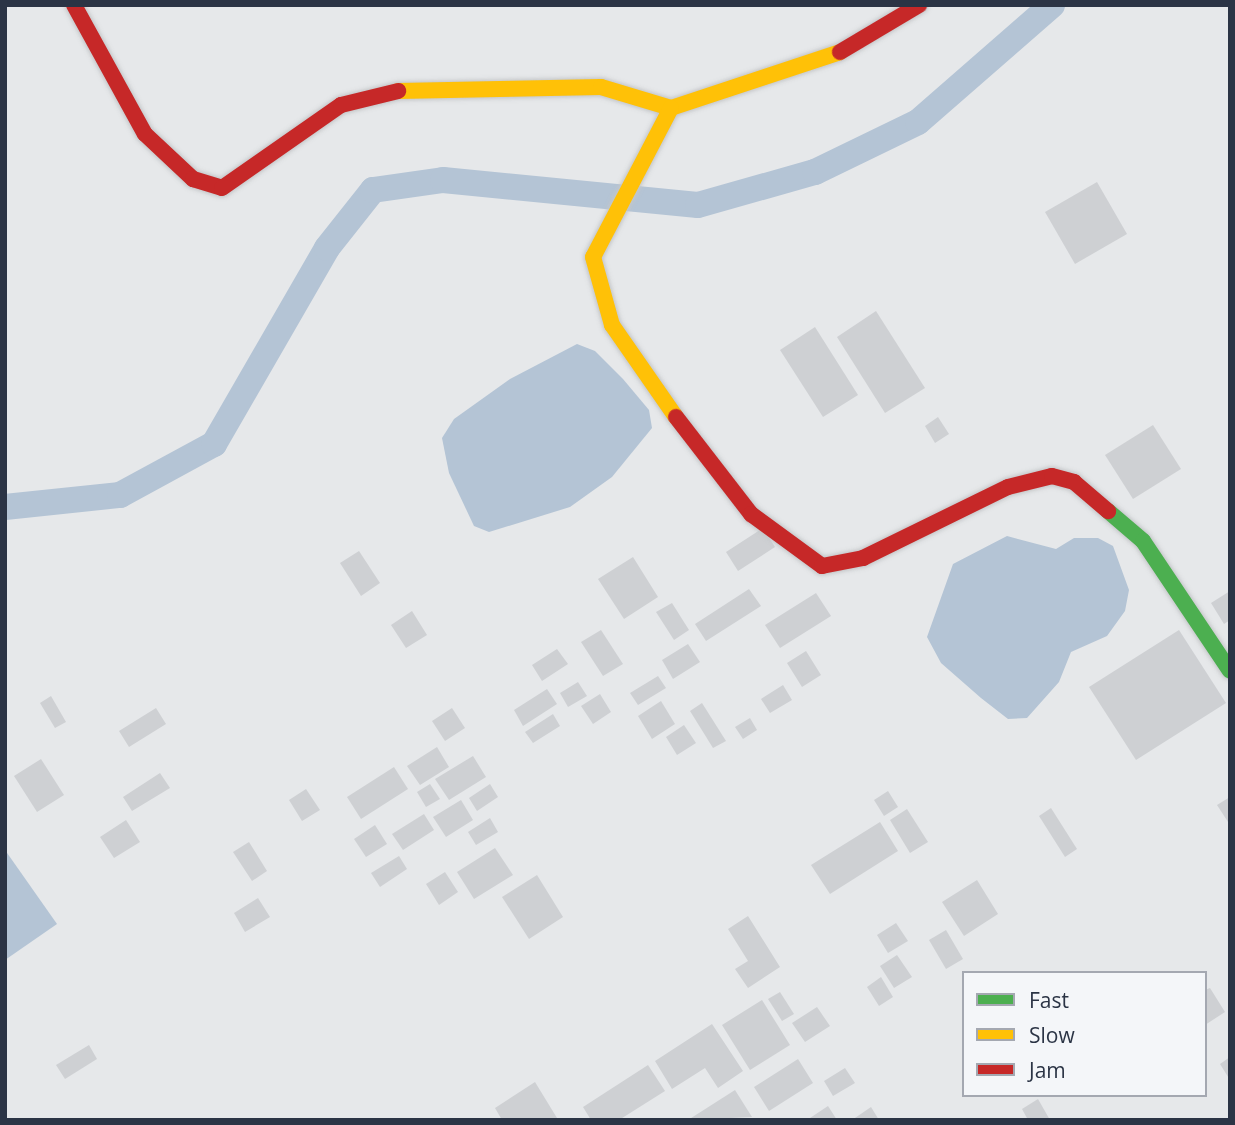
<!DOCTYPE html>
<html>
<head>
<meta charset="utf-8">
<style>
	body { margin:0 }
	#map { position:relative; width:1235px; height:1125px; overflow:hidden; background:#e6e8ea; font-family:"Open Sans",sans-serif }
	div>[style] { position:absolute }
	.water>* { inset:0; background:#b4c4d5 }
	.canal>* { height:26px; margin:-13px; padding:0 13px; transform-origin:13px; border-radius:13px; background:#b4c4d5 }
	.building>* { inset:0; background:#ced0d3 }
	.roads { filter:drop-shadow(0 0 2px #c4c6c8) drop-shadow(0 0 2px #c4c6c8) }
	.fast>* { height:16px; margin:-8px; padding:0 8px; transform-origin:8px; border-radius:8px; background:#4caf50 }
	.slow>* { height:16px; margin:-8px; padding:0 8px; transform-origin:8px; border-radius:8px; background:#ffc107 }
	.jam>* { height:16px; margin:-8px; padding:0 8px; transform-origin:8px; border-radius:8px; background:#c62828 }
	span { translate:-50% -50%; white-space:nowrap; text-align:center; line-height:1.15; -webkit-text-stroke:7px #f4f6f9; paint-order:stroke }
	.frame { position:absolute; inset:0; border:7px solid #2b3445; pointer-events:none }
	.legend { position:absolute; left:962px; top:971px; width:245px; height:126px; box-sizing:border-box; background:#f4f6f9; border:2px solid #a4a8b1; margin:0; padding:9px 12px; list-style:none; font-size:21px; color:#2b3445 }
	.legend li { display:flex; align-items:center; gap:14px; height:35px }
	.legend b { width:35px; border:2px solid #a4a8b1 }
</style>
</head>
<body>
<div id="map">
	<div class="water">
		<i style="clip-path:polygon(577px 344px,595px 351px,623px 379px,649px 410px,652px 428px,612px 477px,570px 507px,489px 532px,474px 526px,449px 473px,442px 438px,454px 419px,510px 379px)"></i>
		<i style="clip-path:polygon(1007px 536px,1056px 549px,1074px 538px,1098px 538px,1113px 546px,1129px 590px,1125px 611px,1107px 636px,1071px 652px,1059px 682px,1027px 718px,1008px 719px,981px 698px,941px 663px,927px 637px,953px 564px)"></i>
		<i style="clip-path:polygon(5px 850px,57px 924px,5px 960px)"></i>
	</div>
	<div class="canal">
		<i style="left:5px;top:507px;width:116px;rotate:-6deg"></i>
		<i style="left:120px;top:495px;width:107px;rotate:-28.5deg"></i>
		<i style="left:214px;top:444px;width:226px;rotate:-60deg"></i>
		<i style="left:327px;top:248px;width:74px;rotate:-51.6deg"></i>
		<i style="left:373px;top:190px;width:71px;rotate:-8.1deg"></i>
		<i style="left:443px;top:180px;width:256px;rotate:5.6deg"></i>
		<i style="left:698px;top:205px;width:122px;rotate:-15.8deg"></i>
		<i style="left:815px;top:172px;width:114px;rotate:-25.9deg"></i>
		<i style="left:918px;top:122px;width:178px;rotate:-41.1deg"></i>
	</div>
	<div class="building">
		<i style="clip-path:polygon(1097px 182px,1127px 234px,1075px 264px,1045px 212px)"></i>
		<i style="clip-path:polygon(876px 311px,925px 388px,885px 413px,837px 337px)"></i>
		<i style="clip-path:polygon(815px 327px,858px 395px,823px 417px,780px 350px)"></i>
		<i style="clip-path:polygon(938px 417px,949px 434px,935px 443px,925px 426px)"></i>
		<i style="clip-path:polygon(1153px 425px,1181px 469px,1133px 499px,1105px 455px)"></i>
		<i style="clip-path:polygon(763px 528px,775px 547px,738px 571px,726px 552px)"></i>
		<i style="clip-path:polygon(359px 551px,380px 583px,361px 596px,340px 563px)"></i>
		<i style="clip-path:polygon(633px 557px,658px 597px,624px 619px,598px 579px)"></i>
		<i style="clip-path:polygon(749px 589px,761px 606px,706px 641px,695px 624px)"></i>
		<i style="clip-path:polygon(1230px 591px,1230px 620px,1224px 624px,1211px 603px)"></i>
		<i style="clip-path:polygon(816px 593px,831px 616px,780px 648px,765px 625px)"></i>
		<i style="clip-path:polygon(672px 603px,689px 630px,674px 640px,656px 612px)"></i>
		<i style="clip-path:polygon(412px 611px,427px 635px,406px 648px,391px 625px)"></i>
		<i style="clip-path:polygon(601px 630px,623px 664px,603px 676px,581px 642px)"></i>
		<i style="clip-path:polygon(1179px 630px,1226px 703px,1136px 760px,1089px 687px)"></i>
		<i style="clip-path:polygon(688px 644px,700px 662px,673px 679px,662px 660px)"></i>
		<i style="clip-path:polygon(557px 649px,568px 664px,542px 681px,532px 665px)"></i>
		<i style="clip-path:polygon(806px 651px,821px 675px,802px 687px,787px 663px)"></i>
		<i style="clip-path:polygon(658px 676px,666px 688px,638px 705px,630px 693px)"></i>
		<i style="clip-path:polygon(578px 682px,587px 696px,568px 707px,560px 693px)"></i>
		<i style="clip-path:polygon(783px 685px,792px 700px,770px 713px,761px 699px)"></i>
		<i style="clip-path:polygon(547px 689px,557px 704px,523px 726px,514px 710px)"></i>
		<i style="clip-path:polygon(600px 694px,611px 712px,593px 724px,581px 706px)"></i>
		<i style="clip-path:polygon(51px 696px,66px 722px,55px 728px,40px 703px)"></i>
		<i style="clip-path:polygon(661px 701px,675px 724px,652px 739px,638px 716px)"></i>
		<i style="clip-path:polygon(702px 703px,726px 741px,713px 748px,690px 711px)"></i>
		<i style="clip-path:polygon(156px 708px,166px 724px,129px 747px,119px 731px)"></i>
		<i style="clip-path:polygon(452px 708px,465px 728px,445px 741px,432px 721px)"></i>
		<i style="clip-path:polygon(553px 714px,560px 726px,533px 743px,525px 732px)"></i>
		<i style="clip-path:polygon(750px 718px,757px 730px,743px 739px,735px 727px)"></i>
		<i style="clip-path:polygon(684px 725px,696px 743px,677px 755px,666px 737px)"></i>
		<i style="clip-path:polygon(437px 747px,449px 767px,420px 785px,407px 766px)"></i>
		<i style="clip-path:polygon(473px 756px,486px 777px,449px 800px,435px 779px)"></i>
		<i style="clip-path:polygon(41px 759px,64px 795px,37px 812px,14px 776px)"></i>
		<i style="clip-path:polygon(394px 767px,408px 789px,361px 819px,347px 797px)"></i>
		<i style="clip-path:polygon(160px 773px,170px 788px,132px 811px,123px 797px)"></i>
		<i style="clip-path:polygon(430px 784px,440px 799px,426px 807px,417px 792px)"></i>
		<i style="clip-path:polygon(490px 784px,498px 797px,477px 811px,469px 798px)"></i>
		<i style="clip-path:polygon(306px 789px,320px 810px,302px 821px,289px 800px)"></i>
		<i style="clip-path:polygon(888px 791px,898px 807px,884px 816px,874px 800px)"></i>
		<i style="clip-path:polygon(1230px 797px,1230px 825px,1217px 805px)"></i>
		<i style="clip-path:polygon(461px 800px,473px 820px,446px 837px,433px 817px)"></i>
		<i style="clip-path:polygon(1051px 808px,1077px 849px,1065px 857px,1039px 816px)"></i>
		<i style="clip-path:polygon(907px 809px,928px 842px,910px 853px,890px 820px)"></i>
		<i style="clip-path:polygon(424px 814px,434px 830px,403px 850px,392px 834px)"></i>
		<i style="clip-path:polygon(490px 818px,498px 832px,476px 845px,468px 832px)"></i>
		<i style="clip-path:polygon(126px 820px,140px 842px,114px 858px,100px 837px)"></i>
		<i style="clip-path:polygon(880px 822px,898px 851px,830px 894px,811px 865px)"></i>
		<i style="clip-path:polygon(375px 825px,387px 844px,366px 857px,354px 839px)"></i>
		<i style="clip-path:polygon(249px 842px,267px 871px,252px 881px,233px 852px)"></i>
		<i style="clip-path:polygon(495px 848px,513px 875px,474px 899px,457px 872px)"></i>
		<i style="clip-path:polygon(399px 856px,407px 869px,380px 887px,371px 873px)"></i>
		<i style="clip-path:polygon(445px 872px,458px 892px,439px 905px,426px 884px)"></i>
		<i style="clip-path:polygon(537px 875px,563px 917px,529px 939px,502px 897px)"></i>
		<i style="clip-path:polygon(977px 880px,998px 914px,964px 936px,942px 902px)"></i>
		<i style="clip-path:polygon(258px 898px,270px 917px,245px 932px,234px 913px)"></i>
		<i style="clip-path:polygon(748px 916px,780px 967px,748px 988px,735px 969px,748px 961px,728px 929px)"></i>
		<i style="clip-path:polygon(896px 923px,908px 941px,888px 953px,877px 935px)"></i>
		<i style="clip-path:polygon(946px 930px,963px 959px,946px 969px,929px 940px)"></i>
		<i style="clip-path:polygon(897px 955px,912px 977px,894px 988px,880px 966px)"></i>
		<i style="clip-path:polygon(881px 977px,893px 997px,879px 1006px,867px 987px)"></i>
		<i style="clip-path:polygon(1210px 988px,1225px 1012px,1205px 1025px,1205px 990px)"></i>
		<i style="clip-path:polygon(780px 992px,794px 1014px,782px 1021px,768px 999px)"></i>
		<i style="clip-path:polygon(762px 1000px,790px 1045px,750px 1070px,722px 1025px)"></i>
		<i style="clip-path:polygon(817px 1007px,830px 1026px,805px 1042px,792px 1023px)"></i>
		<i style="clip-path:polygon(712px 1024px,743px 1071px,718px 1088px,705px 1068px,672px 1089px,655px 1061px)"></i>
		<i style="clip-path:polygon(89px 1045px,97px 1059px,65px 1079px,56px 1065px)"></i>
		<i style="clip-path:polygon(1230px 1057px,1230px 1080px,1220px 1064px)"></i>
		<i style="clip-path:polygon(798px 1059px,813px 1083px,769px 1111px,754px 1087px)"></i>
		<i style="clip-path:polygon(648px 1065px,665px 1091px,619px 1120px,591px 1120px,583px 1107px)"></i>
		<i style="clip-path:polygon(845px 1068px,855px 1083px,833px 1096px,824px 1081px)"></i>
		<i style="clip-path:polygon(535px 1082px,557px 1118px,502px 1120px,495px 1108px)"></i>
		<i style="clip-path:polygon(735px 1090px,752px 1117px,688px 1120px)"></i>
		<i style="clip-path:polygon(1038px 1099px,1050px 1120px,1028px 1120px,1022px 1109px)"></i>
		<i style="clip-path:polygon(828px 1106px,837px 1120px,807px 1120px)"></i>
		<i style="clip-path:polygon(871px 1107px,879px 1120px,852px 1120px)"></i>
	</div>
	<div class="roads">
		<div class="fast">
			<i style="left:1108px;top:511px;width:46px;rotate:40.6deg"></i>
			<i style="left:1143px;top:541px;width:156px;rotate:56.2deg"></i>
		</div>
		<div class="slow">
			<i style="left:398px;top:91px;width:203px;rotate:-1.1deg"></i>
			<i style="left:601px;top:87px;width:73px;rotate:16.7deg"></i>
			<i style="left:671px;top:108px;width:178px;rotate:-18.3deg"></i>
			<i style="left:671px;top:108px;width:168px;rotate:117.6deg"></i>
			<i style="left:593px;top:257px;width:71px;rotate:74.4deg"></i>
			<i style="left:612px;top:325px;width:112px;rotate:55.2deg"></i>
		</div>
		<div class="jam">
			<i style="left:74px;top:5px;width:147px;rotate:61.2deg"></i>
			<i style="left:145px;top:134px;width:66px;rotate:43.2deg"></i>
			<i style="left:193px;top:179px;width:30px;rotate:17deg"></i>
			<i style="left:222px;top:188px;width:145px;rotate:-34.9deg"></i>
			<i style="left:341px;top:105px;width:59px;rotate:-13.8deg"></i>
			<i style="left:840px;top:52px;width:92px;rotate:-30.7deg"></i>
			<i style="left:676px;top:417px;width:123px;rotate:52.3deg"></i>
			<i style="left:751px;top:514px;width:88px;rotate:36.2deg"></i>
			<i style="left:822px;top:566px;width:42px;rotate:-11deg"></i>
			<i style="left:863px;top:558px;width:161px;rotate:-26.1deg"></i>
			<i style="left:1008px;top:487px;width:45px;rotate:-14deg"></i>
			<i style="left:1052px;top:476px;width:23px;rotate:15deg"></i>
			<i style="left:1074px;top:482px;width:45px;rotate:40.5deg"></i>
		</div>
	</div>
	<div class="frame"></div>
	<ul class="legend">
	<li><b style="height:9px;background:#4caf50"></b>Fast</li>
	<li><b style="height:9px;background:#ffc107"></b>Slow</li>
	<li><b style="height:9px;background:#c62828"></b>Jam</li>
	</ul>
</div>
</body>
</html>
